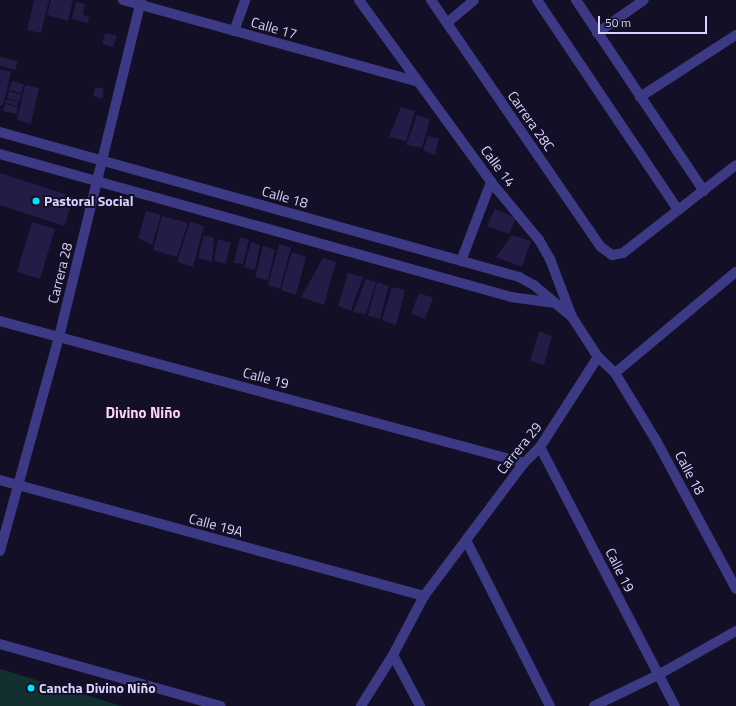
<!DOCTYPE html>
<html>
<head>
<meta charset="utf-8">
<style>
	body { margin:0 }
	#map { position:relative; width:736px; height:706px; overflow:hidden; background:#130f26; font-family:"Titillium Web",sans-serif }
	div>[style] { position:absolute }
	.green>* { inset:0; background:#12302f }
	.building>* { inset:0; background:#241b47 }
	.minor>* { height:10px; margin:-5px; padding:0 5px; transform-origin:5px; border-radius:5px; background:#3d3a85 }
	.dots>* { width:11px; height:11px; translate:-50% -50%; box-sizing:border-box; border:2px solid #130f26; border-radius:50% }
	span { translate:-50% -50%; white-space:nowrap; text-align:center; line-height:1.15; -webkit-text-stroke:4px #130f26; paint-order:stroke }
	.street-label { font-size:14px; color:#d9d4ff }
	.poi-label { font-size:14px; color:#d9d4ff; font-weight:700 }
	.left { translate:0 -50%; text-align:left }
	.neighbourhood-label { font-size:15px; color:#ffd6f0; font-weight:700 }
	.scale { position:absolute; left:598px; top:16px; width:109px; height:18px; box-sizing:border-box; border:2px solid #d9d4ff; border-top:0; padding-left:5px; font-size:12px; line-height:14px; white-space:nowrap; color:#d9d4ff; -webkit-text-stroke:3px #130f26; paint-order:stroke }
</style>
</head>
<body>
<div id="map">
	<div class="green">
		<i style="clip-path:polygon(0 669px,122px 706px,0 706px)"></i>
	</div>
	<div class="building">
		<i style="clip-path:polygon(34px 0,49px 0,41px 33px,27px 30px)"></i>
		<i style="clip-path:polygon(51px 0,73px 0,68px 21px,47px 15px)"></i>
		<i style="clip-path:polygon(76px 2px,85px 4px,83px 15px,89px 16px,88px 23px,72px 19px)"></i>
		<i style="clip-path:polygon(105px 33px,117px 36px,113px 47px,102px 44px)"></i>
		<i style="clip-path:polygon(0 57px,18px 61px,15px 70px,0 66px)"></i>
		<i style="clip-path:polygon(0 69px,11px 72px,3px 105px,0 106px)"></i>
		<i style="clip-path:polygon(12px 81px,24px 84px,21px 93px,9px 90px)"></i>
		<i style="clip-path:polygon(25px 85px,39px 88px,31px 124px,17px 120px)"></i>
		<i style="clip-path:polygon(95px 87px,104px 89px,102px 99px,93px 96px)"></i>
		<i style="clip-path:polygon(9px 91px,22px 95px,19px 102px,7px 98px)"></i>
		<i style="clip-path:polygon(6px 99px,18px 102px,17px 106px,5px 103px)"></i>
		<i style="clip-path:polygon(5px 104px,18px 107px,17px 114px,3px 111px)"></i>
		<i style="clip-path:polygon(401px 107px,415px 111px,406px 141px,389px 137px)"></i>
		<i style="clip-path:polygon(417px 115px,430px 119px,422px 148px,406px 145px)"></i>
		<i style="clip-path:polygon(428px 136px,439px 139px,435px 155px,423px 150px)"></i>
		<i style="clip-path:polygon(0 173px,74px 197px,64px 226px,0 205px)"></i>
		<i style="clip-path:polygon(495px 209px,516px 218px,509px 234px,487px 226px)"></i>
		<i style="clip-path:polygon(146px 211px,161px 215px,152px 245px,138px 238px)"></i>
		<i style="clip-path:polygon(162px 216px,188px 223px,177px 257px,153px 250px)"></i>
		<i style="clip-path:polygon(32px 222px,55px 229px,40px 279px,17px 272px)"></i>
		<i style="clip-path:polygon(190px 222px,204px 226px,193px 267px,177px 262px)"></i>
		<i style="clip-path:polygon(204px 235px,214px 238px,212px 262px,198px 258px)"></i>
		<i style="clip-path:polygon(512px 235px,531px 241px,522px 267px,496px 257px)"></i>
		<i style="clip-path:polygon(240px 237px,249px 240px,243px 264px,234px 263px)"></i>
		<i style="clip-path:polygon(218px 239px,231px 243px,226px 264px,214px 261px)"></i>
		<i style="clip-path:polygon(251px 242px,260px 245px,255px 270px,244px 267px)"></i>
		<i style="clip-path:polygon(279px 244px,291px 248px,280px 289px,268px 285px)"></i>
		<i style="clip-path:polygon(263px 246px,275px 250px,268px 280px,255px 277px)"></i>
		<i style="clip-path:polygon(292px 252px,306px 257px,296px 295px,281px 290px)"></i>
		<i style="clip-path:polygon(323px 258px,336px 262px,324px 305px,301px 297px)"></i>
		<i style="clip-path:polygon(348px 273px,363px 277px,351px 311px,338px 306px)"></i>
		<i style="clip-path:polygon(366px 279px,376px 282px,366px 314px,353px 312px)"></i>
		<i style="clip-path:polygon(377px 282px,389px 286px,380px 319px,368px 316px)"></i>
		<i style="clip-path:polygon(392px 287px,405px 290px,396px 325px,382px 320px)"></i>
		<i style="clip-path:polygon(419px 293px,433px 298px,425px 319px,411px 313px)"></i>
		<i style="clip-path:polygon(539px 331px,552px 336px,544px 365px,530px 361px)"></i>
	</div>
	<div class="minor">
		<i style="left:123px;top:0;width:306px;rotate:15.5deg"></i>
		<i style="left:359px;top:0;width:225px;rotate:54deg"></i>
		<i style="left:491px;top:182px;width:75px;rotate:50.4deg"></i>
		<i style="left:539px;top:240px;width:22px;rotate:60deg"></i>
		<i style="left:550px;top:259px;width:62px;rotate:69.2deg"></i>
		<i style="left:572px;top:317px;width:48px;rotate:57deg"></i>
		<i style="left:598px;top:357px;width:23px;rotate:43deg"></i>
		<i style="left:615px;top:373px;width:158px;rotate:-39.9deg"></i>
		<i style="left:431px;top:0;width:300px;rotate:55.5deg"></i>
		<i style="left:601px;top:247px;width:14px;rotate:36deg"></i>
		<i style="left:612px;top:255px;width:11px;rotate:-10deg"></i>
		<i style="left:623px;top:253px;width:143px;rotate:-37.9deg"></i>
		<i style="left:537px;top:0;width:253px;rotate:56.1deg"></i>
		<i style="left:576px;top:0;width:230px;rotate:56.2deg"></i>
		<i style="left:447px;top:23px;width:35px;rotate:-40deg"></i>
		<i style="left:234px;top:31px;width:33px;rotate:-70deg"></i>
		<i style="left:597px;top:33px;width:57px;rotate:-35.1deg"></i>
		<i style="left:640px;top:97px;width:114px;rotate:-32.9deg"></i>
		<i style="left:0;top:132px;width:539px;rotate:15.61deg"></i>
		<i style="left:519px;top:277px;width:18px;rotate:29deg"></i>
		<i style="left:535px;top:286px;width:48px;rotate:40deg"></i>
		<i style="left:0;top:154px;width:531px;rotate:15.63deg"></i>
		<i style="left:511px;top:297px;width:44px;rotate:7.8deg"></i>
		<i style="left:461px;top:261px;width:85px;rotate:-69.2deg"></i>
		<i style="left:0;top:321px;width:543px;rotate:15.16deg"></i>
		<i style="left:615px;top:373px;width:81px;rotate:58.7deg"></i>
		<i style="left:657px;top:442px;width:167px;rotate:61.7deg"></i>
		<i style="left:540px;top:447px;width:292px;rotate:62.5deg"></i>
		<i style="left:0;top:480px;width:440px;rotate:15.3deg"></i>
		<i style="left:466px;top:540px;width:186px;rotate:63.2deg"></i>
		<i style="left:0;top:551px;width:222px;rotate:-74.6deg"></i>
		<i style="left:59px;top:337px;width:347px;rotate:-76.3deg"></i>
		<i style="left:0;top:644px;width:229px;rotate:15.7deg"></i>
		<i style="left:393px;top:655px;width:58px;rotate:62.1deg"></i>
		<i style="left:361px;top:706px;width:60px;rotate:-57.9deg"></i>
		<i style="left:393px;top:655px;width:67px;rotate:-62.3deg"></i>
		<i style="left:424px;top:596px;width:166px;rotate:-53.1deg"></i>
		<i style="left:524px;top:463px;width:23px;rotate:-45deg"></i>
		<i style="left:540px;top:447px;width:107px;rotate:-57.2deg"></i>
		<i style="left:594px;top:706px;width:71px;rotate:-25.8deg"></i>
		<i style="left:658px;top:675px;width:90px;rotate:-29.4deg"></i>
	</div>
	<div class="dots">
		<i style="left:36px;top:201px;background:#00e5ff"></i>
		<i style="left:31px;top:688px;background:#00e5ff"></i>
	</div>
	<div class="street-label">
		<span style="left:274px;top:28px;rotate:16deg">Calle 17</span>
		<span style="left:531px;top:121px;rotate:55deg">Carrera 28C</span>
		<span style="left:498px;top:166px;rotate:53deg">Calle 14</span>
		<span style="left:285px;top:197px;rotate:16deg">Calle 18</span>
		<span style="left:60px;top:273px;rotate:-76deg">Carrera 28</span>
		<span style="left:266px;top:378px;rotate:15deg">Calle 19</span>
		<span style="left:519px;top:448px;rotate:-51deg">Carrera 29</span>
		<span style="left:690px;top:473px;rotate:62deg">Calle 18</span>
		<span style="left:216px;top:525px;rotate:15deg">Calle 19A</span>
		<span style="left:620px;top:570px;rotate:63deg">Calle 19</span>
	</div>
	<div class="poi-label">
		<span class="left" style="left:44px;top:201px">Pastoral Social</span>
		<span class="left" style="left:39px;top:688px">Cancha Divino Niño</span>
	</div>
	<div class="neighbourhood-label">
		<span style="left:143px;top:413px">Divino Niño</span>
	</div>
	<div class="scale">50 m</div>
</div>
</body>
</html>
